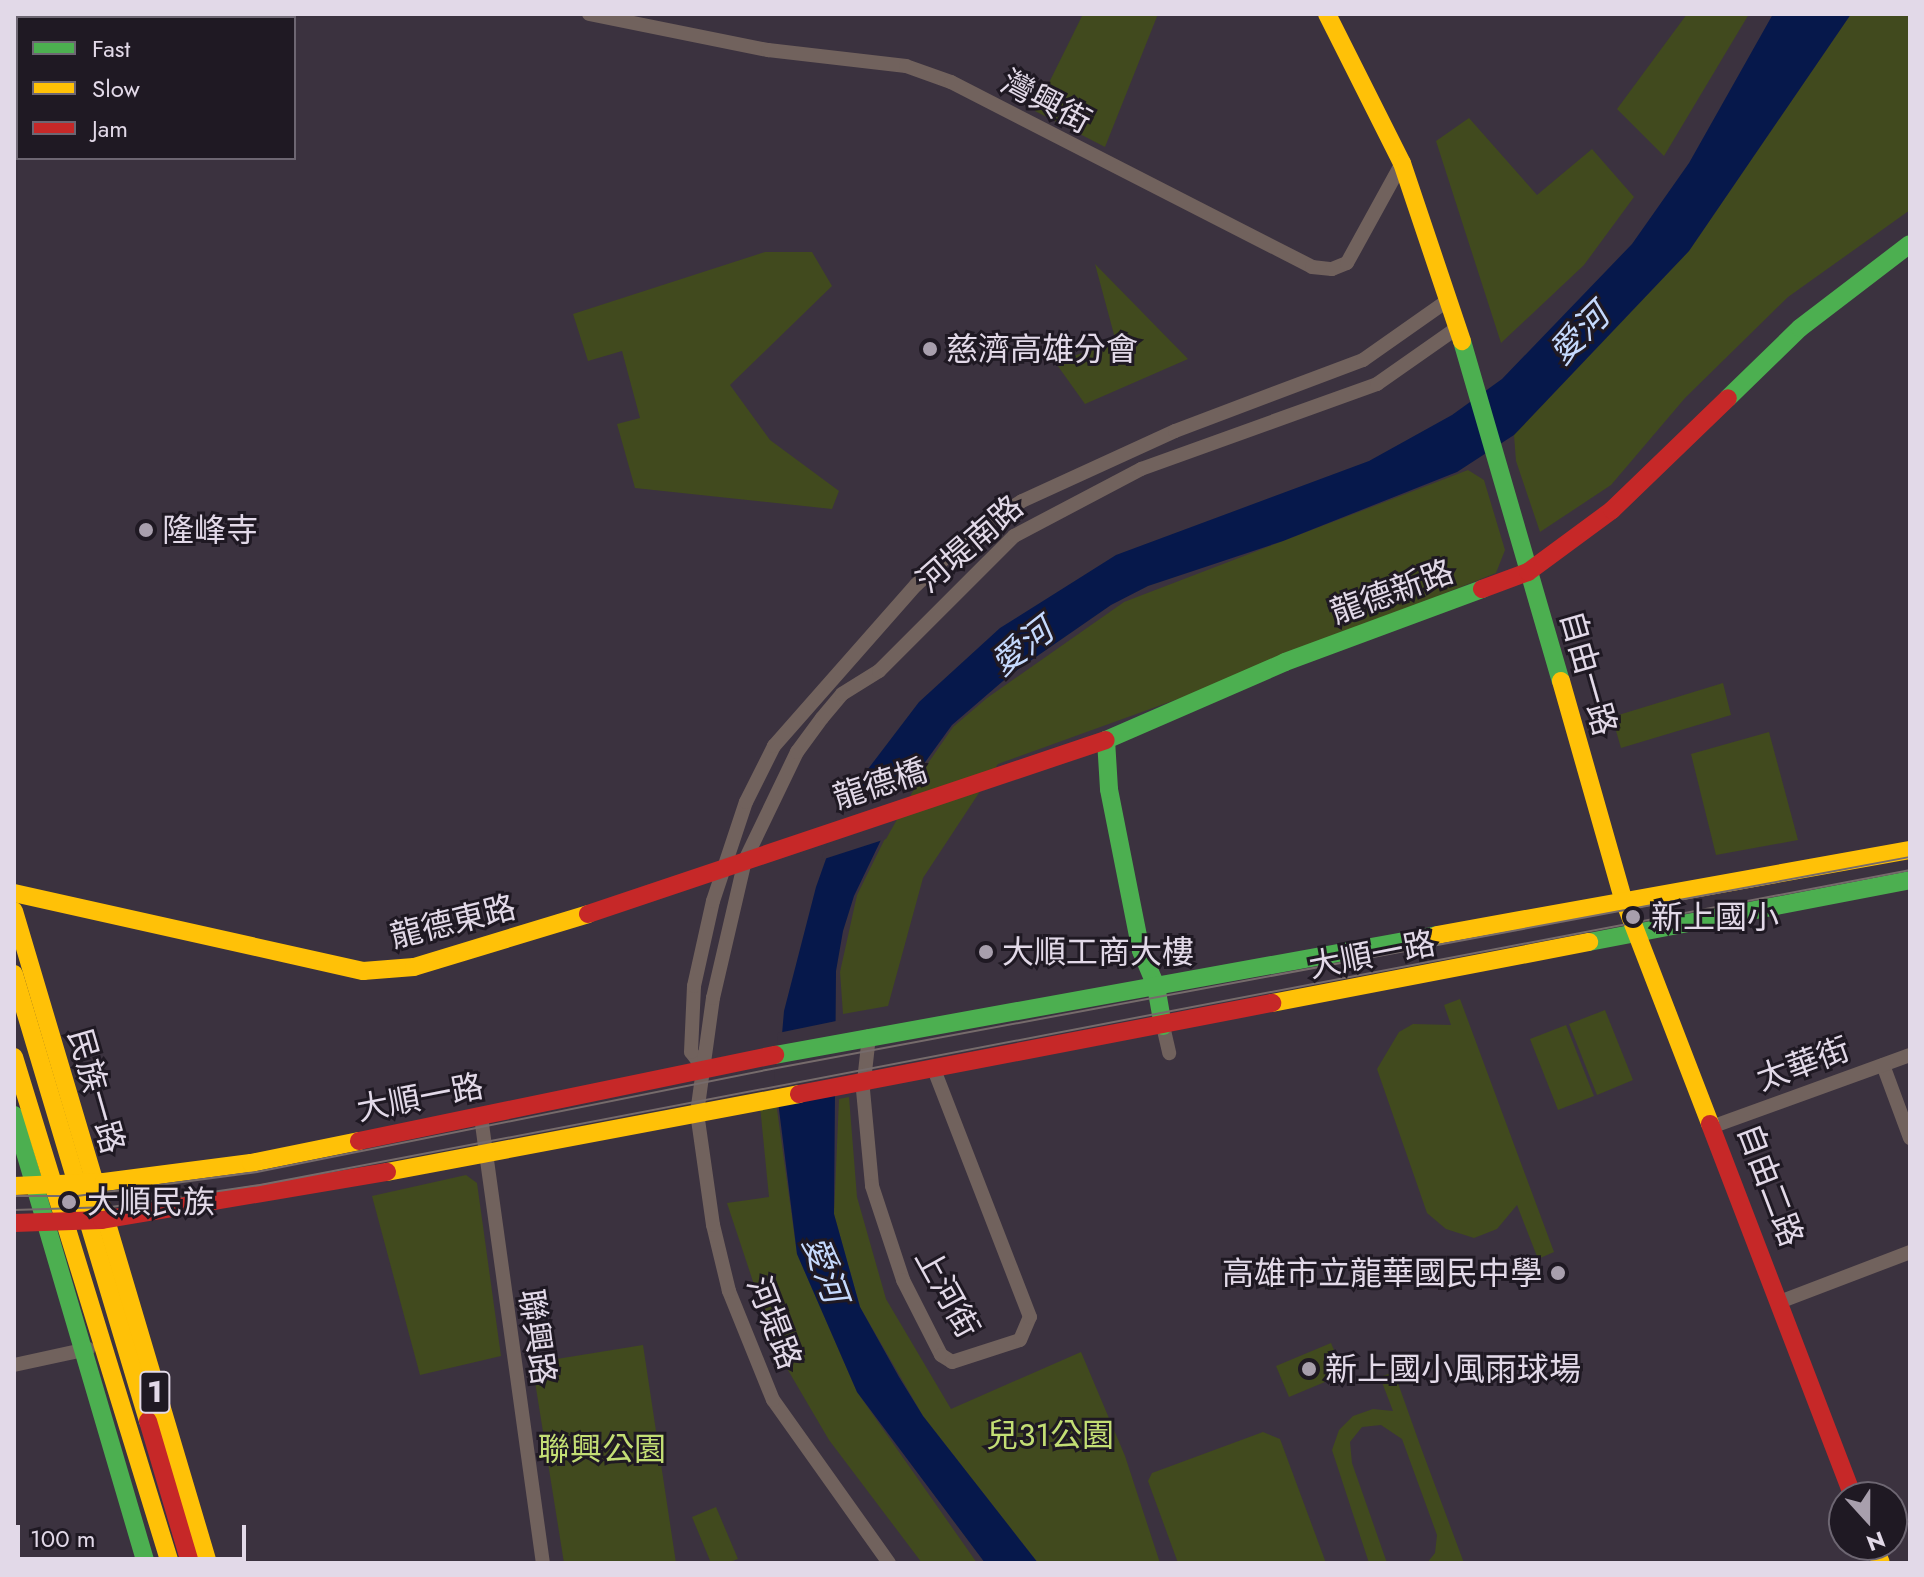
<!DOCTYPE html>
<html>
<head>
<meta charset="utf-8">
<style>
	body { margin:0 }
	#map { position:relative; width:1924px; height:1577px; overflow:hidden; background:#3b323f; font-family:Jost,"Noto Sans TC",sans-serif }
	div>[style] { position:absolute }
	.green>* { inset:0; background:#414a1e }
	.water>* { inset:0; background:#06184b }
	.pier>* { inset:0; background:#3b323f }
	.street>* { height:14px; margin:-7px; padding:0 7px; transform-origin:7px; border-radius:7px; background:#71625d }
	.fast>* { height:18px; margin:-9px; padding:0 9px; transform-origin:9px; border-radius:9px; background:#4caf50 }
	.slow>* { height:18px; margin:-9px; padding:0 9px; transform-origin:9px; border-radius:9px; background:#ffc107 }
	.jam>* { height:18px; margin:-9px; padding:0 9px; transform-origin:9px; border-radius:9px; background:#c62828 }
	.tram>* { height:2px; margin:-1px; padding:0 1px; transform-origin:1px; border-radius:1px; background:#766b6b }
	.dots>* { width:22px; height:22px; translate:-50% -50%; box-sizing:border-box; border:4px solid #1f1923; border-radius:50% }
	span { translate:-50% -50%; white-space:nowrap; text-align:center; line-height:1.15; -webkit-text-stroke:6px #1f1923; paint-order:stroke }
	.shield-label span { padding:2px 6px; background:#1f1923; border:2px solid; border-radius:6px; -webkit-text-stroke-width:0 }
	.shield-label { font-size:30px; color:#e2d9e8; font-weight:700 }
	.street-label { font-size:32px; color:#e2d9e8 }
	.poi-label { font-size:32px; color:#e2d9e8 }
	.left { translate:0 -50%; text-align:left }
	.right { translate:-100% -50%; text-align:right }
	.park-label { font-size:32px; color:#c3de74 }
	.water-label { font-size:34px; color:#c5d9fd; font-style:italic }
	.frame { position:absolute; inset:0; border:16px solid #e2d9e8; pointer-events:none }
	.legend { position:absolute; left:16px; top:16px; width:280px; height:144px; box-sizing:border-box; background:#1f1923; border:2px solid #6d6672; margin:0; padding:10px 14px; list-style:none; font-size:24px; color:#e2d9e8 }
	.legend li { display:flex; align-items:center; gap:16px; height:40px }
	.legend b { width:40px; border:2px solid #6d6672 }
	.north { position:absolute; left:1828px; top:1481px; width:80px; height:80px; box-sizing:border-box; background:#1f1923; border:2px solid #6d6672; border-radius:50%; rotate:159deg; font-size:22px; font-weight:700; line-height:32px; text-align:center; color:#e2d9e8 }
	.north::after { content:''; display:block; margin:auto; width:28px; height:36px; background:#a89fad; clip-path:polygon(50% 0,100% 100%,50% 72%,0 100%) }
	.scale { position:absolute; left:16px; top:1525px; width:230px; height:36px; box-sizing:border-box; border:4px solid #e2d9e8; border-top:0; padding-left:10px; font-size:24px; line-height:28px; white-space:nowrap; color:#e2d9e8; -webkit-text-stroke:6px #1f1923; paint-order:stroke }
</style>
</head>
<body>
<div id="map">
	<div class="green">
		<i style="clip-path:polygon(1083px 14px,1158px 14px,1105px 147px,1035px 111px)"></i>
		<i style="clip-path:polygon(1687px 14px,1749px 14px,1664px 156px,1617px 109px)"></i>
		<i style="clip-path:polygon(1851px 14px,1910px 14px,1910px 210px,1788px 297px,1685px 398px,1611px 485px,1540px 532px,1516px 461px,1514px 435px,1689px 251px)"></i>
		<i style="clip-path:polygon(1469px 118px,1537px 195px,1592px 149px,1634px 197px,1584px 265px,1501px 343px,1436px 141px)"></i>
		<i style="clip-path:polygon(765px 252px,812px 252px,832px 286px,730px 385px,770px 440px,839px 491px,832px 509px,635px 488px,617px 424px,640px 418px,622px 351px,588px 361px,573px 314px)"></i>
		<i style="clip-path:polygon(1095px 264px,1188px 359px,1085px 404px,1055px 362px,1116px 342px)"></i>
		<i style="clip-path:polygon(1468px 470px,1484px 480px,1505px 550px,1496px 573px,1200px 691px,998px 764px,923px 878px,888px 1006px,843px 1014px,840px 972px,857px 895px,908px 792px,953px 727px,987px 698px,1124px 602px)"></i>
		<i style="clip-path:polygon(1723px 683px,1731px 715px,1621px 748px,1612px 717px)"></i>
		<i style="clip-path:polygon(1769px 732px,1798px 840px,1716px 855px,1691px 754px)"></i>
		<i style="clip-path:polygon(1460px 999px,1554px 1252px,1538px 1259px,1517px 1205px,1497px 1229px,1474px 1238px,1446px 1229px,1427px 1213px,1377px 1069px,1399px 1032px,1413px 1024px,1451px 1025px,1444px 1005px)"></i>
		<i style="clip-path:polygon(1605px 1010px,1633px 1080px,1597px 1095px,1569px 1024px)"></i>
		<i style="clip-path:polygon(1566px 1025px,1594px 1096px,1558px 1110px,1530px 1039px)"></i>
		<i style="clip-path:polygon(849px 1097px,857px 1197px,886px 1299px,951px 1409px,1081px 1352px,1125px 1456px,1160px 1563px,1038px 1563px,923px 1416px,860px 1307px,834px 1214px,839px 1099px)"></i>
		<i style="clip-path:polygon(776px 1102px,797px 1254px,857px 1392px,977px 1563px,922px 1563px,829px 1440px,775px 1348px,727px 1203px,769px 1197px,760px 1106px)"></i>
		<i style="clip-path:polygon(466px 1175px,477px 1183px,501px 1356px,420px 1375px,372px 1196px)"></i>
		<i style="clip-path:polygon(1331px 1343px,1344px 1374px,1289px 1397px,1276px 1366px)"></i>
		<i style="clip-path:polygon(643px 1345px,676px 1563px,564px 1563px,532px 1363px)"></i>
		<i style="clip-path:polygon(1394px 1372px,1420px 1445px,1464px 1563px,1427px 1563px,1435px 1553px,1437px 1535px,1402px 1439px,1381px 1425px,1362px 1427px,1350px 1442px,1352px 1463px,1387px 1563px,1369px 1563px,1332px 1450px,1339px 1430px,1353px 1416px,1373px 1409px,1393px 1411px,1380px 1377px)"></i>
		<i style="clip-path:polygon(1263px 1432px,1280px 1439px,1326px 1563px,1178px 1563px,1148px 1481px,1152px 1473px)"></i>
		<i style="clip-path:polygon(716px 1507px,738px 1559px,727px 1563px,711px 1563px,692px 1517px)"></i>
	</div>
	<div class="water">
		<i style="clip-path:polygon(1773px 14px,1851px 14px,1689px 251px,1514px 435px,1457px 472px,1283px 541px,1148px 586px,1111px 605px,1010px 675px,952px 725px,905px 790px,854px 896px,843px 931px,836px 971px,834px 1214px,860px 1307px,899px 1377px,923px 1416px,1038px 1563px,985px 1563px,857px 1392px,797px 1254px,777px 1093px,784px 1011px,816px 887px,849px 794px,919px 702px,1000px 628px,1116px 555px,1369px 461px,1452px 415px,1502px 379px,1632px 244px,1689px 163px)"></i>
	</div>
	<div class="pier">
		<i style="clip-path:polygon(926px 768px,886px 839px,821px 860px,845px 794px)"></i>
		<i style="clip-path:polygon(841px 1020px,841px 1095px,773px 1092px,778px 1033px)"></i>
	</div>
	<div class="street">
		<i style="left:589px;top:14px;width:183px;rotate:11.4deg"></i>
		<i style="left:768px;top:50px;width:139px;rotate:6.6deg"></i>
		<i style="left:906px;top:66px;width:48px;rotate:19.6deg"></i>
		<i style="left:951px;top:82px;width:406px;rotate:27.1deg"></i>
		<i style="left:1312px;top:267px;width:20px;rotate:6deg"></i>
		<i style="left:1332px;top:269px;width:16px;rotate:-22deg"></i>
		<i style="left:1347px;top:263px;width:114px;rotate:-61.2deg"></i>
		<i style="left:1163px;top:1026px;width:28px;rotate:77deg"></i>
		<i style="left:869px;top:1036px;width:54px;rotate:96.3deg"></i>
		<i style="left:863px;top:1090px;width:96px;rotate:84.6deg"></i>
		<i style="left:872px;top:1186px;width:99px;rotate:71.7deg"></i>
		<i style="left:903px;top:1280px;width:84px;rotate:63.1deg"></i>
		<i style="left:941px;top:1355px;width:13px;rotate:32deg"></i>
		<i style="left:952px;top:1362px;width:71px;rotate:-17.9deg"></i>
		<i style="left:1020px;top:1340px;width:25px;rotate:-67deg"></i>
		<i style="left:1030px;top:1317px;width:266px;rotate:-111.2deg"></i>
		<i style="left:1883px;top:1065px;width:78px;rotate:69.7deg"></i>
		<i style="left:704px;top:1069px;width:21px;rotate:-127deg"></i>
		<i style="left:691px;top:1052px;width:66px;rotate:-87.4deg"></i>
		<i style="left:694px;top:986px;width:87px;rotate:-77.4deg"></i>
		<i style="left:713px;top:901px;width:104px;rotate:-71.6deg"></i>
		<i style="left:746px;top:802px;width:63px;rotate:-63.4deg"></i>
		<i style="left:774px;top:746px;width:215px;rotate:-48.6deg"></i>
		<i style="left:916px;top:585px;width:76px;rotate:-42.9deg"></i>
		<i style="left:972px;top:533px;width:59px;rotate:-32.6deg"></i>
		<i style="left:1022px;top:501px;width:168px;rotate:-24.6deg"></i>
		<i style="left:1175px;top:431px;width:201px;rotate:-20.7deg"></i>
		<i style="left:1363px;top:360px;width:103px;rotate:-35.1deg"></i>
		<i style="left:481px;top:1117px;width:450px;rotate:82.1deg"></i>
		<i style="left:1714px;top:1126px;width:208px;rotate:-19.9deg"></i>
		<i style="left:1782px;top:1301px;width:137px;rotate:-20.9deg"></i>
		<i style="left:14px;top:1365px;width:76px;rotate:-12.2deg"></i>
		<i style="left:889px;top:1563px;width:200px;rotate:-125.4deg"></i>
		<i style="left:773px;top:1400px;width:118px;rotate:-112deg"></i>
		<i style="left:729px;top:1291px;width:68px;rotate:-103.6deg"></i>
		<i style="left:713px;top:1225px;width:113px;rotate:-98.1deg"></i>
		<i style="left:697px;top:1113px;width:116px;rotate:-82.1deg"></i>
		<i style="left:713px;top:998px;width:142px;rotate:-76.9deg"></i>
		<i style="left:745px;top:860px;width:120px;rotate:-64.3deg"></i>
		<i style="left:797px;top:752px;width:42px;rotate:-53.7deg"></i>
		<i style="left:822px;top:718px;width:31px;rotate:-50deg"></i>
		<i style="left:842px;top:694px;width:44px;rotate:-31.9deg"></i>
		<i style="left:879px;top:671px;width:191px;rotate:-45deg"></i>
		<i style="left:1014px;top:536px;width:144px;rotate:-27.8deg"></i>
		<i style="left:1141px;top:469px;width:251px;rotate:-19.8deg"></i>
		<i style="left:1377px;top:384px;width:98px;rotate:-35deg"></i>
	</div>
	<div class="fast">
		<i style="left:1462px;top:341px;width:354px;rotate:73.8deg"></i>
		<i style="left:1728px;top:398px;width:100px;rotate:-44.2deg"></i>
		<i style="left:1800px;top:328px;width:138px;rotate:-37.4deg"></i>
		<i style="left:1589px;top:942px;width:327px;rotate:-10.9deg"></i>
		<i style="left:1163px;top:1026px;width:41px;rotate:-99.9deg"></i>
		<i style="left:1156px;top:986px;width:38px;rotate:-113deg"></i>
		<i style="left:1141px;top:951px;width:165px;rotate:-101.2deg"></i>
		<i style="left:1109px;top:789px;width:49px;rotate:-93.5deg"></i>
		<i style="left:1106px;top:740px;width:195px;rotate:-23.5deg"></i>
		<i style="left:1285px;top:662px;width:210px;rotate:-20.3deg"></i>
		<i style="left:775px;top:1055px;width:673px;rotate:-10.27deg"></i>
		<i style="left:14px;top:1115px;width:467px;rotate:73.6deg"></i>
	</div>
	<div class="slow">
		<i style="left:1327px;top:14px;width:167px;rotate:63.3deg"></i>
		<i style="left:1402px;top:163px;width:188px;rotate:71.4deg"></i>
		<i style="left:1561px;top:681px;width:226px;rotate:74.1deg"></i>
		<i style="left:1623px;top:898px;width:242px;rotate:68.9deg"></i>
		<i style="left:14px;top:893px;width:358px;rotate:12.6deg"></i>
		<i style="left:363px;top:971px;width:51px;rotate:-4.5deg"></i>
		<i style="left:414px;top:967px;width:182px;rotate:-16.9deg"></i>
		<i style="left:14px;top:911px;width:680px;rotate:73.43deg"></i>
		<i style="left:1437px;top:935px;width:481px;rotate:-10.2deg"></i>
		<i style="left:14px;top:974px;width:467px;rotate:73.3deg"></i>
		<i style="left:1272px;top:1003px;width:323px;rotate:-10.9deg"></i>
		<i style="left:14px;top:1057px;width:530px;rotate:72.87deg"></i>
		<i style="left:387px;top:1172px;width:419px;rotate:-10.7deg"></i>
		<i style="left:14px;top:1186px;width:90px;rotate:-2.5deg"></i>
		<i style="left:104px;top:1182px;width:148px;rotate:-7.4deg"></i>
		<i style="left:251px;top:1163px;width:110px;rotate:-11.5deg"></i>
		<i style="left:1874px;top:1545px;width:19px;rotate:69deg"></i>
	</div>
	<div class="jam">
		<i style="left:1482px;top:589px;width:49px;rotate:-20.3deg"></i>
		<i style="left:1528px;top:572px;width:104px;rotate:-36.4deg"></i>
		<i style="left:1612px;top:510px;width:161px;rotate:-44deg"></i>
		<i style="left:588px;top:914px;width:546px;rotate:-18.57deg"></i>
		<i style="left:799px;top:1094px;width:482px;rotate:-10.9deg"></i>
		<i style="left:1710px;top:1124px;width:399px;rotate:69deg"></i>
		<i style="left:359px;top:1141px;width:425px;rotate:-11.7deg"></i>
		<i style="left:14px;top:1223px;width:88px;rotate:-2deg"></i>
		<i style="left:102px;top:1220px;width:289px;rotate:-9.6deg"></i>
		<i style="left:148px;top:1421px;width:148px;rotate:73.5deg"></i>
	</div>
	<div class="tram">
		<i style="left:14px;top:1196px;width:63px"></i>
		<i style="left:77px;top:1196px;width:182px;rotate:-7.6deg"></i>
		<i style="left:257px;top:1172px;width:519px;rotate:-11.33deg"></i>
		<i style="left:766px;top:1070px;width:1164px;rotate:-10.55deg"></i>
		<i style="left:14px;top:1210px;width:97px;rotate:-1.8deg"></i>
		<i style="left:111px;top:1207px;width:151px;rotate:-8.4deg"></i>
		<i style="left:260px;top:1185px;width:1680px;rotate:-10.81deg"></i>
	</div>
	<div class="dots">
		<i style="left:930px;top:349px;background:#a89fad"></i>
		<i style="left:146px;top:530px;background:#a89fad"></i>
		<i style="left:1633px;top:917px;background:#a89fad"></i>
		<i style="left:986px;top:952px;background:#a89fad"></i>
		<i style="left:69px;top:1202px;background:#a89fad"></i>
		<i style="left:1558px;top:1273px;background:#a89fad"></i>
		<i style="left:1309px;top:1369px;background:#a89fad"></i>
	</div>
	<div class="shield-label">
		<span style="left:155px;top:1392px">1</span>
	</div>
	<div class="street-label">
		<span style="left:1046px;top:102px;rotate:28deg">灣興街</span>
		<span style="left:970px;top:544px;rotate:-41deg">河堤南路</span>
		<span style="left:1392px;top:592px;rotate:-20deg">龍德新路</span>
		<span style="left:1588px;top:673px;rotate:74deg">自由一路</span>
		<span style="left:880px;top:784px;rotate:-18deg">龍德橋</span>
		<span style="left:453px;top:922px;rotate:-14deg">龍德東路</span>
		<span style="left:1372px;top:955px;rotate:-11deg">大順一路</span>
		<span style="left:1803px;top:1064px;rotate:-20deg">太華街</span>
		<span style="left:96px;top:1091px;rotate:74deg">民族一路</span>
		<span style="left:420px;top:1098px;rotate:-11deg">大順一路</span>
		<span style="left:1770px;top:1185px;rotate:69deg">自由二路</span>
		<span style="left:947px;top:1293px;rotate:61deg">上河街</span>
		<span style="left:774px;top:1323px;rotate:69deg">河堤路</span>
		<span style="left:537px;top:1337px;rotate:82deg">聯興路</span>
	</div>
	<div class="poi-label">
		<span class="left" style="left:946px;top:349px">慈濟高雄分會</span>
		<span class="left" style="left:162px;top:530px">隆峰寺</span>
		<span class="left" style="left:1651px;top:917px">新上國小</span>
		<span class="left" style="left:1002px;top:952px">大順工商大樓</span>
		<span class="left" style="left:87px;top:1202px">大順民族</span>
		<span class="right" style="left:1542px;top:1273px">高雄市立龍華國民中學</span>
		<span class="left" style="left:1325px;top:1369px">新上國小風雨球場</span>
	</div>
	<div class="park-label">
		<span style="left:1050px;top:1435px">兒31公園</span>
		<span style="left:602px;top:1449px">聯興公園</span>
	</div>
	<div class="water-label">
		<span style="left:1579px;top:334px;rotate:-45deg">愛河</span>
		<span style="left:1022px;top:647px;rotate:-38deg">愛河</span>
		<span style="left:825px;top:1269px;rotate:70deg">愛河</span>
	</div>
	<div class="frame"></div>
	<ul class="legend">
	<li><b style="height:10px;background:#4caf50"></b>Fast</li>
	<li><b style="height:10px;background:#ffc107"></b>Slow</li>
	<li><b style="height:10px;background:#c62828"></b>Jam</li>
	</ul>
	<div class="north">N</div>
	<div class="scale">100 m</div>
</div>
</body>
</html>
